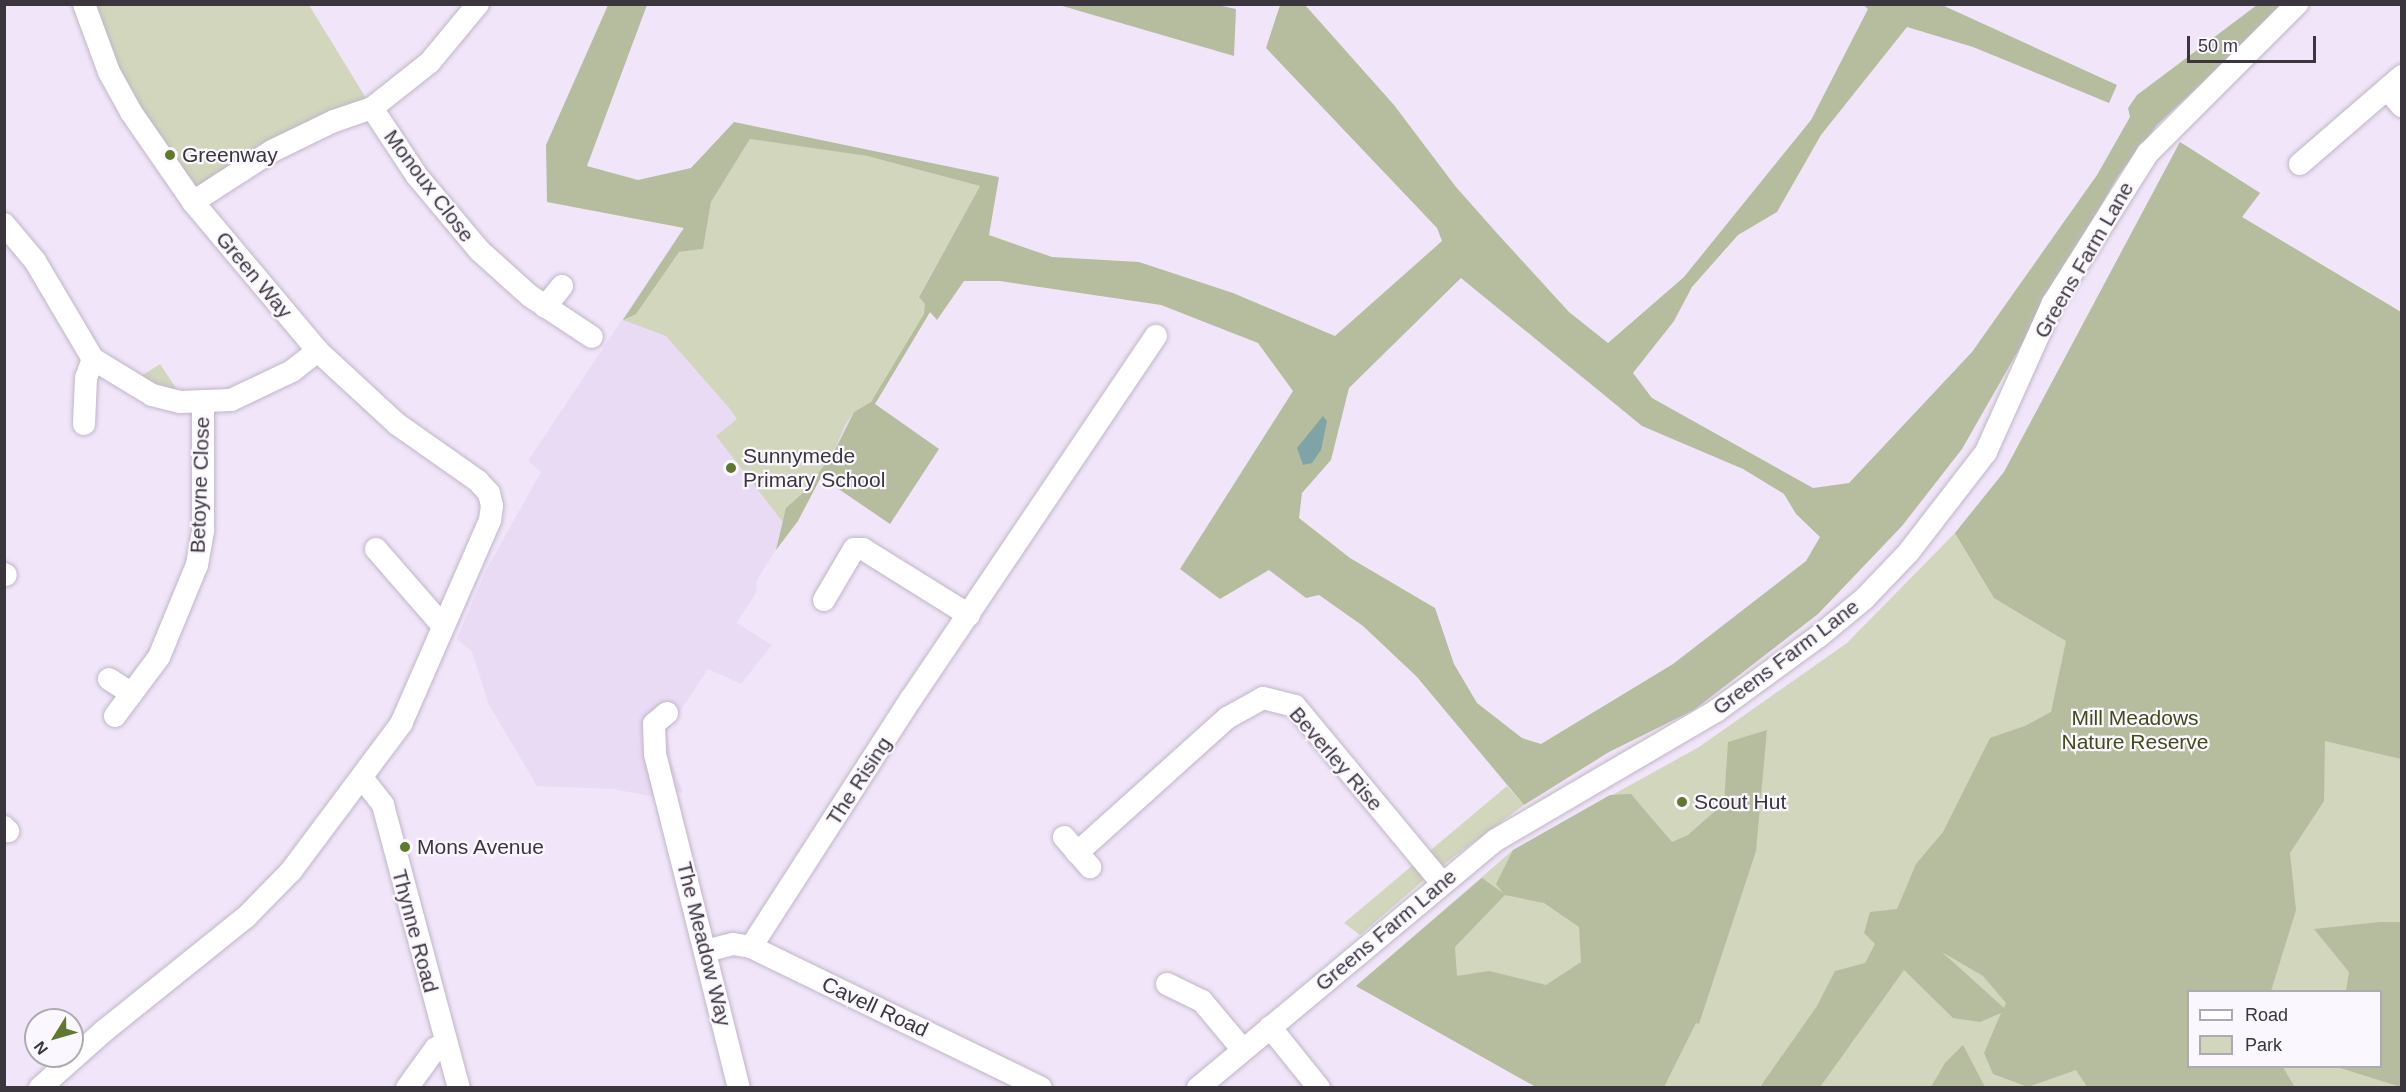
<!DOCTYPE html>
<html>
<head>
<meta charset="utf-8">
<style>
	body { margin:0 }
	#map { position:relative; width:2406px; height:1092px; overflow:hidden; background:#f1e6f9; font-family:Helvetica,sans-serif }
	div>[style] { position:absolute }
	.built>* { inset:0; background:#eadbf5 }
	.green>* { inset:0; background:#d1d6bc }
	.forest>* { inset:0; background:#b6bd9f }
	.water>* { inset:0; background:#7ea4a7 }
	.roads { filter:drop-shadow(0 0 2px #c0b6c8) drop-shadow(0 0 2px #c0b6c8) }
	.minor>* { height:22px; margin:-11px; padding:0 11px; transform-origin:11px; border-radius:11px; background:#fff }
	.dots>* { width:16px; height:16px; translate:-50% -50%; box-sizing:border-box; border:3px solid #fbf7fe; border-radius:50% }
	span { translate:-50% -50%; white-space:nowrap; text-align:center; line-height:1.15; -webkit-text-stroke:4.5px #fbf7fe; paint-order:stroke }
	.poi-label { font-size:21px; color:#3b363e }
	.left { translate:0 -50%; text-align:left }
	.street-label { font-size:21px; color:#3b363e }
	.park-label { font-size:21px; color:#434b1a }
	.frame { position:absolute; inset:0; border:6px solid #3b363e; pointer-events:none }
	.legend { position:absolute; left:2187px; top:990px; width:195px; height:78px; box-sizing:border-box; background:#fbf7fe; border:2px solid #aeaab1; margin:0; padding:8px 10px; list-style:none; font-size:18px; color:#3b363e }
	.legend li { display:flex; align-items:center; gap:12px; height:30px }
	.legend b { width:30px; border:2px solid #aeaab1 }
	.north { position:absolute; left:24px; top:1008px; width:60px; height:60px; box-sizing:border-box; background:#fbf7fe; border:2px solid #aeaab1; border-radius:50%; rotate:233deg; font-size:16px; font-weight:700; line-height:24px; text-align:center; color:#3b363e }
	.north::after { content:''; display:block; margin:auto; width:21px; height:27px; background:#60792d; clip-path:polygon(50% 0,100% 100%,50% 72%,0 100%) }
	.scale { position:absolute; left:2187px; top:36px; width:129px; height:27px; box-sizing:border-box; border:3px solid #3b363e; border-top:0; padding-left:8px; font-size:18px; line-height:21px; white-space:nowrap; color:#3b363e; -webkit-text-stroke:4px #fbf7fe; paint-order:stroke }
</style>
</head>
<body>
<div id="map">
	<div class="built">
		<i style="clip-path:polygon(747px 132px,998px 184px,953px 274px,875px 404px,939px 449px,890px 524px,821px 477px,756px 582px,757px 591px,737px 623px,772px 645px,741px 684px,708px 669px,667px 731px,672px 764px,683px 792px,661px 798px,612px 789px,537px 786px,489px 705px,472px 652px,457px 639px,486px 570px,541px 472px,528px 461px)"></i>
	</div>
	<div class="green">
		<i style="clip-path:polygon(84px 5px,309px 5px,372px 108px,193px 202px)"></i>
		<i style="clip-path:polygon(750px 139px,867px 156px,980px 186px,919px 296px,930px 311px,875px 404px,854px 412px,845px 425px,834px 452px,818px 473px,821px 477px,789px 530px,716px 436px,737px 419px,730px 409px,666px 336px,623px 320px,667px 254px,703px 249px,711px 202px)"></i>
		<i style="clip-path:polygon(evenodd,2180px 142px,2260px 193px,2242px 217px,2401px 312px,2401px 1087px,1536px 1087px,1356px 986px,1513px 850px,1699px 747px,1847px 643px,1955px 533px,2004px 472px,2180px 142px,2188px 992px,2380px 992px,2380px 1066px,2188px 1066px,2188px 992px)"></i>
		<i style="clip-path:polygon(160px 364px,178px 391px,138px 378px)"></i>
		<i style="clip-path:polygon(1507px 786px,1524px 805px,1432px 873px,1360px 935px,1344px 923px)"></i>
	</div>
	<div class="forest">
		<i style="clip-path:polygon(1213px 4px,1236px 9px,1234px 56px,1059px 5px)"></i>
		<i style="clip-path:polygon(evenodd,608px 5px,647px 5px,587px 166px,638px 180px,691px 168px,734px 122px,999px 177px,989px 235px,1052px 257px,1139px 262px,1233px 293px,1335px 336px,1442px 241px,1437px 228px,1266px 48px,1280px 5px,1305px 5px,1394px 105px,1456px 187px,1495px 231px,1569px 312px,1608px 343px,1684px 277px,1811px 120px,1868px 9px,1863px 5px,1942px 5px,2117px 85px,2109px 103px,1973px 47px,1907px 27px,1821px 135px,1777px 212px,1738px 235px,1692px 287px,1674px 321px,1633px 373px,1652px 398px,1813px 488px,1849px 483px,1972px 352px,2097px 175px,2130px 117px,2128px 108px,2137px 95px,2257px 5px,2285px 5px,2157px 125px,2118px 176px,1962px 449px,1902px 526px,1818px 614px,1694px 710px,1609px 752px,1524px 805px,1417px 677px,1363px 626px,1319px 595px,1306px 598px,1269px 570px,1220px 599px,1180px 569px,1293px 391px,1258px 343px,1161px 305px,1000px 281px,964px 281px,937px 320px,930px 312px,875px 404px,939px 449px,890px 524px,821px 477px,798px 521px,776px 550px,786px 508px,804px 492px,834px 452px,854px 412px,871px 402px,924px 314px,925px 304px,919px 297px,980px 186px,867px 156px,750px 139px,711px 202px,703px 249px,679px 252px,636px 314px,623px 320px,684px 228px,547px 202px,546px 145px,608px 5px,1461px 278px,1642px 426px,1743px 469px,1784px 494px,1796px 514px,1820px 537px,1806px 561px,1673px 664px,1541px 744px,1522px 738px,1477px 703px,1454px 664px,1435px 608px,1350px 558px,1299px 518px,1302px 493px,1331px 460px,1349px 388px,1461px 278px)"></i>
		<i style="clip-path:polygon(evenodd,2180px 142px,2260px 193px,2242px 217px,2401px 312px,2401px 759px,2325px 741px,2324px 801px,2290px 853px,2296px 910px,2271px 991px,2188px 992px,2188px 1066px,2283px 1067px,2294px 1086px,2318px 1087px,2087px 1087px,2076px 1070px,2028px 1087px,1993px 1074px,1984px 1053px,2001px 1013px,1980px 1022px,1953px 1018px,1904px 970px,1820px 1087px,1760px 1087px,1817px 1006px,1835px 971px,1865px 963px,1875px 944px,1864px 933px,1870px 912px,1897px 909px,1916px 864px,1943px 832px,1990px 738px,2025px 726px,2051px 712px,2066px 641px,1994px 598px,1955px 533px,2004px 472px,2180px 142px,1942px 952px,1983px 976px,2006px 1003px,2004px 1008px,1942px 952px)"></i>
		<i style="clip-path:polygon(evenodd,1767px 730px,1756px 851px,1699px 1024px,1696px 1023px,1664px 1087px,1536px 1087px,1356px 986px,1482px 878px,1503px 893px,1496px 884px,1513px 850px,1610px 795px,1631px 794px,1672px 842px,1688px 835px,1724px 803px,1728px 742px,1767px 730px,1505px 895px,1544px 903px,1579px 927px,1581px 962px,1546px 985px,1489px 971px,1457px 976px,1455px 947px,1505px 895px)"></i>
		<i style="clip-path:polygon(2380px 922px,2401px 922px,2401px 1087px,2337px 1067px,2380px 1066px,2380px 992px,2346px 991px,2349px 972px,2314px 929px)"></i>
		<i style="clip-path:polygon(1963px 1045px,1985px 1087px,1931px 1087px,1945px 1063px)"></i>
	</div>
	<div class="water">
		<i style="clip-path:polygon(1323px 416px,1327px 421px,1321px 450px,1312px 463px,1303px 465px,1297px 448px)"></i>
	</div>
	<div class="roads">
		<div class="minor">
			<i style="left:2387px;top:89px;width:23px;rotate:49deg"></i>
			<i style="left:372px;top:108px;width:82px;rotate:56.5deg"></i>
			<i style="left:417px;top:176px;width:98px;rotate:50deg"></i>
			<i style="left:480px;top:251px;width:67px;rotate:42deg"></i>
			<i style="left:530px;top:296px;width:74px;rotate:33.5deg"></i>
			<i style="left:2300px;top:164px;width:135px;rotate:-40.8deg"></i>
			<i style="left:193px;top:202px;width:94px;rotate:-32.8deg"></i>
			<i style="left:272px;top:151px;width:69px;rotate:-25.8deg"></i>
			<i style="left:334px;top:121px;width:40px;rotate:-18.9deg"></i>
			<i style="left:372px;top:108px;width:74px;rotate:-38.4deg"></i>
			<i style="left:430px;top:62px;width:75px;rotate:-50.4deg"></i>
			<i style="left:4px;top:224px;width:48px;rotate:50deg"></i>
			<i style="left:35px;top:261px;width:114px;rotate:59.4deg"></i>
			<i style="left:93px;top:359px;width:69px;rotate:31.4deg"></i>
			<i style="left:152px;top:395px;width:29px;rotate:14deg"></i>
			<i style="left:180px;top:402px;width:51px;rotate:-2.2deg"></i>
			<i style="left:231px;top:400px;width:68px;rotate:-25.4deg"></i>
			<i style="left:292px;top:371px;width:33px;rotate:-38deg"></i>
			<i style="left:545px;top:307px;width:27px;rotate:-51deg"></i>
			<i style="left:84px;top:424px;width:46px;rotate:-87.5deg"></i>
			<i style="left:86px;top:378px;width:20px;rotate:-70deg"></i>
			<i style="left:376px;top:549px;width:101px;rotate:49deg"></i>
			<i style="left:4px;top:574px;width:2px;rotate:27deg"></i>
			<i style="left:824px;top:600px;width:59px;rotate:-59.5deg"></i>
			<i style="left:854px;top:549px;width:9px"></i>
			<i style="left:863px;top:549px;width:125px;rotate:31.9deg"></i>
			<i style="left:109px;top:679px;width:27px;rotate:33deg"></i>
			<i style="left:667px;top:713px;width:17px;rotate:140deg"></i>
			<i style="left:654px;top:724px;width:30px;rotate:88deg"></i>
			<i style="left:655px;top:754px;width:344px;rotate:75.9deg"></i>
			<i style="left:115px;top:716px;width:74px;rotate:-53.3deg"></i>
			<i style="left:159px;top:657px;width:100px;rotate:-67.6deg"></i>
			<i style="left:197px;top:565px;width:36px;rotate:-80deg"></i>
			<i style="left:203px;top:530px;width:127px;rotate:-90deg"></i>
			<i style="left:363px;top:779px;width:33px;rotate:52deg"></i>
			<i style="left:383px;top:805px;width:293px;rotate:75deg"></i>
			<i style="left:4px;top:827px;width:6px;rotate:45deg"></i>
			<i style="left:1064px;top:837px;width:40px;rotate:49deg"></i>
			<i style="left:1077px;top:853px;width:202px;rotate:-42deg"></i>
			<i style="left:1227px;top:718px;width:41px;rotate:-29.1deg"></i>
			<i style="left:1263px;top:698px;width:33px;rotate:14deg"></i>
			<i style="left:1295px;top:706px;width:230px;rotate:50.3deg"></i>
			<i style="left:751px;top:947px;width:295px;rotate:-57.2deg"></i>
			<i style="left:911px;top:699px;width:438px;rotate:-56deg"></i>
			<i style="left:706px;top:951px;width:28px;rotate:-15deg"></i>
			<i style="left:733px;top:944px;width:18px;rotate:9deg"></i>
			<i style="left:751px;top:947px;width:322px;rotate:25.9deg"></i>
			<i style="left:1167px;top:984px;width:39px;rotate:26deg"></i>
			<i style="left:1202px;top:1001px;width:64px;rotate:50.1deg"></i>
			<i style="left:1270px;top:1027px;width:78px;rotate:51.2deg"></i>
			<i style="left:40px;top:1088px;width:86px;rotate:-41.7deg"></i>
			<i style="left:104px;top:1031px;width:182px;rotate:-38.8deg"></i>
			<i style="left:246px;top:917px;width:64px;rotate:-45.6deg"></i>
			<i style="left:291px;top:871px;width:184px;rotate:-53.2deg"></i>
			<i style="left:401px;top:724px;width:223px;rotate:-66.4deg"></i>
			<i style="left:490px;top:520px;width:14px;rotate:-82deg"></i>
			<i style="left:492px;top:506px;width:13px;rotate:-103deg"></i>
			<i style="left:489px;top:493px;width:16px;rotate:-133deg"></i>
			<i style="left:478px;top:481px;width:99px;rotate:-144.9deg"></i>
			<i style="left:397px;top:424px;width:108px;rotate:-137.3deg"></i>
			<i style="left:318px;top:351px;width:194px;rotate:-130deg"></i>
			<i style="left:193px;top:202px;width:109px;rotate:-124.6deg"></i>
			<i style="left:131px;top:112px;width:46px;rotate:-118.8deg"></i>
			<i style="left:109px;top:72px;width:72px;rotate:-110.2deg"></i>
			<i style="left:407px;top:1088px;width:49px;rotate:-54.1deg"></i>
			<i style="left:436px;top:1048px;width:9px;rotate:-18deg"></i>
			<i style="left:1198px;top:1088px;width:388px;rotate:-39.8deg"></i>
			<i style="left:1496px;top:840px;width:255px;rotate:-30.4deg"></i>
			<i style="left:1716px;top:711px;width:126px;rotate:-36deg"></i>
			<i style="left:1818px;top:637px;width:60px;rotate:-39.6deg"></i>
			<i style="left:1864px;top:599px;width:64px;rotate:-46.3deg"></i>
			<i style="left:1908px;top:553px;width:128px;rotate:-52.3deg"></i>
			<i style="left:1986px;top:452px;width:163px;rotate:-65.8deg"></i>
			<i style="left:2053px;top:303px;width:178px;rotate:-57.7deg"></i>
			<i style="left:2148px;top:153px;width:211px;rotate:-45deg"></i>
		</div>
	</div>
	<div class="dots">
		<i style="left:170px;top:155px;background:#60792d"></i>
		<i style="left:731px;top:468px;background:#60792d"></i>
		<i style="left:1682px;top:802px;background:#60792d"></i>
		<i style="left:405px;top:847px;background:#60792d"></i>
	</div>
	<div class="poi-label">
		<span class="left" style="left:182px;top:155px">Greenway</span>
		<span class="left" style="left:743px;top:468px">Sunnymede<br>Primary School</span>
		<span class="left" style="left:1694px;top:802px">Scout Hut</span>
		<span class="left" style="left:417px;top:847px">Mons Avenue</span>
	</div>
	<div class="street-label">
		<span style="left:429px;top:186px;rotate:53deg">Monoux Close</span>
		<span style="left:2084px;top:260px;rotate:-60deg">Greens Farm Lane</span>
		<span style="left:254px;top:275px;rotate:50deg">Green Way</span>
		<span style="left:200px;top:485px;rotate:-88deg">Betoyne Close</span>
		<span style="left:1786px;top:657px;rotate:-37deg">Greens Farm Lane</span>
		<span style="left:1336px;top:759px;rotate:49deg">Beverley Rise</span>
		<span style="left:859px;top:781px;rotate:-57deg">The Rising</span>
		<span style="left:1386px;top:930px;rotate:-40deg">Greens Farm Lane</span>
		<span style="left:415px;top:931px;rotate:75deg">Thynne Road</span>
		<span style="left:704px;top:944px;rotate:76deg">The Meadow Way</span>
		<span style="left:875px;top:1007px;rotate:25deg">Cavell Road</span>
	</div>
	<div class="park-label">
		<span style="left:2135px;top:730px">Mill Meadows<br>Nature Reserve</span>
	</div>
	<div class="frame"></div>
	<ul class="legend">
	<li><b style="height:8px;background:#fff"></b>Road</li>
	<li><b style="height:16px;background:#d1d6bc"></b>Park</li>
	</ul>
	<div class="north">N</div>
	<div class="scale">50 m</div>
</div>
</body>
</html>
